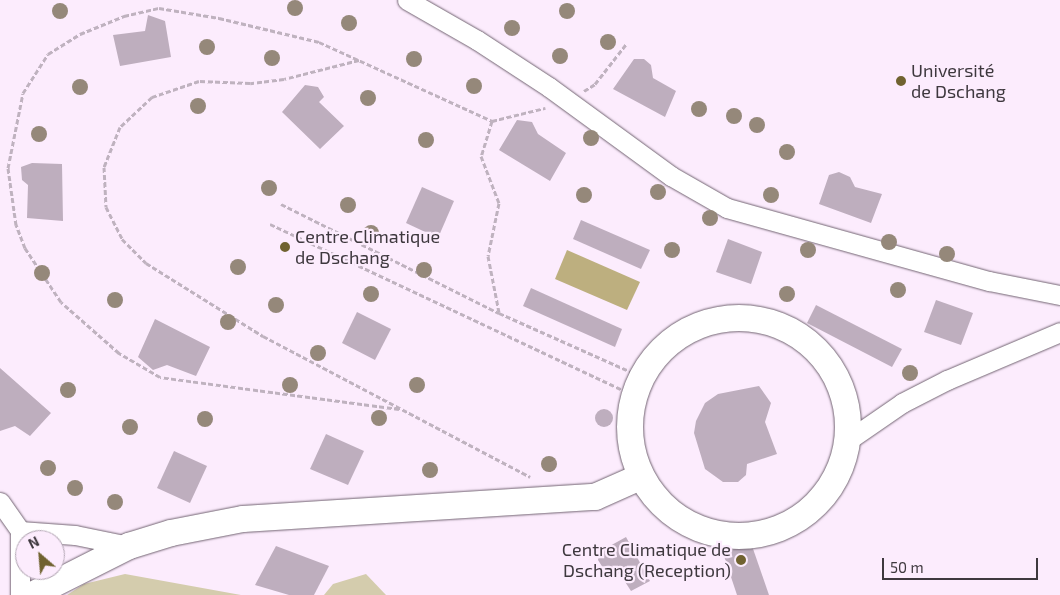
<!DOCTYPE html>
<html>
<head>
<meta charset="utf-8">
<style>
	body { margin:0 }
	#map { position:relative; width:1060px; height:595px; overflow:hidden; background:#fcecfd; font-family:"Exo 2",sans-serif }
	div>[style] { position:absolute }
	.green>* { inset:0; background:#d4ccad }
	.water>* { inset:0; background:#bdaf7f }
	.building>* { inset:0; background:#beaebe }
	.round { border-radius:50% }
	.path>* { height:3px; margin-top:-1.5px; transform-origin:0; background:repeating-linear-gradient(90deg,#bfb2bf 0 5px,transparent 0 7.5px) }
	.roads { filter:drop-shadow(0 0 1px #726472) drop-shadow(0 0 1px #726472) }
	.street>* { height:19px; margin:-9.5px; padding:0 9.5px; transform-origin:9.5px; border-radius:9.5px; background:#fff }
	.secondary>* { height:26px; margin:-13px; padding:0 13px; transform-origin:13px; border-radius:13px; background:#fff }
	.secondary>.ring { margin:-13px; padding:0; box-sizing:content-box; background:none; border:26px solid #fff; border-radius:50% }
	.trees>* { width:16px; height:16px; margin:-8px; border-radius:50%; background:#95887a }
	.dots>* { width:14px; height:14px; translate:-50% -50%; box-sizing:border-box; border:2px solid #fcecfd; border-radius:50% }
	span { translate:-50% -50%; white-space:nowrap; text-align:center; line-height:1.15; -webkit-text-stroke:4.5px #fcecfd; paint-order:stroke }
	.poi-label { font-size:18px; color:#3e383e }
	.left { translate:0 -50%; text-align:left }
	.right { translate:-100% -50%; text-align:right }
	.north { position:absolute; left:15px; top:530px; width:50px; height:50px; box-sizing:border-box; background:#fcecfd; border:1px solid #b0a4b1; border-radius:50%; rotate:333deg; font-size:14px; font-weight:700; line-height:20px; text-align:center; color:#3e383e }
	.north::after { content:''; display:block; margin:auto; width:18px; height:22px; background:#706230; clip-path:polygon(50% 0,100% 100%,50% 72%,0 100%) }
	.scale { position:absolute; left:882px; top:558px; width:156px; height:22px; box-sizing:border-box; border:2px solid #3e383e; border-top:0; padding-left:6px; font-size:15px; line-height:18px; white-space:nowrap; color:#3e383e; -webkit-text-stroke:4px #fcecfd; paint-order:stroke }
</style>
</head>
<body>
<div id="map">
	<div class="green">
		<i style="clip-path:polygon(125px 574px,241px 595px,67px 595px,84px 584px)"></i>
		<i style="clip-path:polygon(366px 574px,386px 595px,324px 595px,333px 584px)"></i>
	</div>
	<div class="water">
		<i style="clip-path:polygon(567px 250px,640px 282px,627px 310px,555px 279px)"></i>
	</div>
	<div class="building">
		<i style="clip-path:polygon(148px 15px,165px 21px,171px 57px,120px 66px,113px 35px,145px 31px)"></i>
		<i style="clip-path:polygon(634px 59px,644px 59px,651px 65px,653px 78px,676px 91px,665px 117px,613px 89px)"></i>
		<i style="clip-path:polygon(305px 85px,318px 87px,324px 97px,319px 102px,344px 126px,320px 149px,282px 112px)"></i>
		<i style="clip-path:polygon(517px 120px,532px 122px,538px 134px,566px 153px,550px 181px,499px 150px)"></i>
		<i style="clip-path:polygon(32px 163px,62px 164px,63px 221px,27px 218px,28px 185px,22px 180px,21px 167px)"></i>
		<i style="clip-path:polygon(839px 172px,850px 177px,855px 187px,882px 194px,871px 223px,819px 204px,829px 175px)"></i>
		<i style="clip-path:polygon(422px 187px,454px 201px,438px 238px,406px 223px)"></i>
		<i style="clip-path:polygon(581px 220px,650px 250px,641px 269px,573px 239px)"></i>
		<i style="clip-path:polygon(728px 239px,762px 252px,751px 284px,716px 272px)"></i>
		<i style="clip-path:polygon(531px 288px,622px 329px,615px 347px,523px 306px)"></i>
		<i style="clip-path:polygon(936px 300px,973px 313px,961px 345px,924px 332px)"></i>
		<i style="clip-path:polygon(816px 305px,902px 349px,892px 367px,807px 323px)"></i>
		<i style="clip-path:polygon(357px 312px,391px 329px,375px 360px,342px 343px)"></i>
		<i style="clip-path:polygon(155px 319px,210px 347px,196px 376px,167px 365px,153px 370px,138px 357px)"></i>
		<i style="clip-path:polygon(0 368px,51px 413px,30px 436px,15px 426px,0 431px)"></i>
		<i style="clip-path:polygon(759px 386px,771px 403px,765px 422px,777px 454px,747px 464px,746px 475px,738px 482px,723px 482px,705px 469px,694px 433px,696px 421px,705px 403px,718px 394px)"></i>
		<i class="round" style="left:595px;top:409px;width:18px;height:18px"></i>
		<i style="clip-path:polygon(326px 434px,364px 451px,348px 485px,310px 469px)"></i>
		<i style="clip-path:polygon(174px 451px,207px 466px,190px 503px,157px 488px)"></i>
		<i style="clip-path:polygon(626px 537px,650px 581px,631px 591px,620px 574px,605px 571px,598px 560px,599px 552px)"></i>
		<i style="clip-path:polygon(751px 543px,769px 595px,737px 595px,723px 553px)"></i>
		<i style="clip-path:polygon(276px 546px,329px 566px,314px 595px,289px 595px,255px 585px)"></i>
	</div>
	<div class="path">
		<i style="left:359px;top:60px;width:77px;rotate:165.8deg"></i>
		<i style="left:284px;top:79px;width:34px;rotate:173deg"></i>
		<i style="left:250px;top:83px;width:51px;rotate:-177.8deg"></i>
		<i style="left:199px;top:81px;width:50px;rotate:161.2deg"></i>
		<i style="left:152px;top:97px;width:44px;rotate:136.8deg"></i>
		<i style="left:120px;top:127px;width:43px;rotate:111.8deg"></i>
		<i style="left:104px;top:167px;width:40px;rotate:87.1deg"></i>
		<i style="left:106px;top:207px;width:36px;rotate:63deg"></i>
		<i style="left:122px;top:239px;width:34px;rotate:45deg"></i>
		<i style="left:146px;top:263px;width:138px;rotate:32deg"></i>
		<i style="left:263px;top:336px;width:302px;rotate:27.8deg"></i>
		<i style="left:584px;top:91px;width:13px;rotate:-32deg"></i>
		<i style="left:595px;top:84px;width:52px;rotate:-52deg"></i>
		<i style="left:492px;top:121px;width:37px;rotate:107deg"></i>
		<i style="left:481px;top:156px;width:50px;rotate:69deg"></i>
		<i style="left:499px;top:203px;width:54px;rotate:101.7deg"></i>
		<i style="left:488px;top:256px;width:57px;rotate:78.9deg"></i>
		<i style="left:281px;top:204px;width:244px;rotate:26.6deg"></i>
		<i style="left:499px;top:313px;width:158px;rotate:24deg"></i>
		<i style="left:270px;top:224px;width:403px;rotate:25.2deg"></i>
		<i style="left:399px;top:409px;width:241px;rotate:-172.4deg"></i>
		<i style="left:160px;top:377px;width:48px;rotate:-149.7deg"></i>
		<i style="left:119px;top:353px;width:77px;rotate:-138.7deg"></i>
		<i style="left:61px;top:302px;width:65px;rotate:-123.7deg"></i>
		<i style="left:25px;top:248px;width:25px;rotate:-111deg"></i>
		<i style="left:16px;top:225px;width:58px;rotate:-98deg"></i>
		<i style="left:8px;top:168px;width:76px;rotate:-78.7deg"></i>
		<i style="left:23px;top:93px;width:46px;rotate:-57.3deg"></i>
		<i style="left:48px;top:54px;width:38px;rotate:-32deg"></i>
		<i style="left:80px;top:34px;width:48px;rotate:-22.2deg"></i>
		<i style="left:124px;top:16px;width:36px;rotate:-13deg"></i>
		<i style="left:159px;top:8px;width:61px;rotate:9.5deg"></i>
		<i style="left:219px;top:18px;width:103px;rotate:13.5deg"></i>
		<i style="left:319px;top:42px;width:190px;rotate:24.5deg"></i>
		<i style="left:492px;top:121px;width:55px;rotate:-13.8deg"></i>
	</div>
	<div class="roads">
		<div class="street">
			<i style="left:407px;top:0;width:81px;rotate:29.7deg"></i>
			<i style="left:477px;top:40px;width:86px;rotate:33.1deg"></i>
			<i style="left:549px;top:87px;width:151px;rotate:36.1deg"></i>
			<i style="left:671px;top:176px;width:64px;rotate:29.7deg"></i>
			<i style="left:727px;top:208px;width:272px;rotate:15.6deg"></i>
			<i style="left:989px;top:281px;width:72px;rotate:11.2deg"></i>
			<i style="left:847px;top:441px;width:67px;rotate:-34.6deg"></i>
			<i style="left:902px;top:403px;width:51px;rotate:-27.1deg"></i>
			<i style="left:947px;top:380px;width:123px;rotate:-23deg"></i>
			<i style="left:0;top:502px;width:35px;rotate:55deg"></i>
			<i style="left:20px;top:531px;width:64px;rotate:90deg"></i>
			<i style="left:20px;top:531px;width:55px;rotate:4.2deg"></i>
			<i style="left:75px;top:535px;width:55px;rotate:11.5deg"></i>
		</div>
		<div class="secondary">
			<i class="ring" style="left:630px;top:318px;width:192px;height:192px"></i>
			<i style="left:32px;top:595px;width:109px;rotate:-26.8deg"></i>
			<i style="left:129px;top:546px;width:44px;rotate:-17.2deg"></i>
			<i style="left:171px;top:533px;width:73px;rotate:-11deg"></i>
			<i style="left:243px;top:519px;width:353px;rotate:-3.6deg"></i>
			<i style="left:595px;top:497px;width:49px;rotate:-24deg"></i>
		</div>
	</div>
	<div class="trees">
		<i style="left:295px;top:8px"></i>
		<i style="left:60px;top:11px"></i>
		<i style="left:567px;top:11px"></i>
		<i style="left:349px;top:23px"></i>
		<i style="left:512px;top:28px"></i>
		<i style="left:608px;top:42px"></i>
		<i style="left:207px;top:47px"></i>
		<i style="left:560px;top:56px"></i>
		<i style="left:272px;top:58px"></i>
		<i style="left:414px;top:59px"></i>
		<i style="left:474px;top:86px"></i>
		<i style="left:80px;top:87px"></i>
		<i style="left:368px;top:98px"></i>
		<i style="left:198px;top:106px"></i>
		<i style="left:699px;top:109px"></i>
		<i style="left:734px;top:116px"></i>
		<i style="left:757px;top:125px"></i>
		<i style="left:39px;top:134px"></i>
		<i style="left:591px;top:138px"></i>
		<i style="left:426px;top:140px"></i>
		<i style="left:787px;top:152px"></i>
		<i style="left:269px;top:188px"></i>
		<i style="left:658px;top:192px"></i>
		<i style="left:584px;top:195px"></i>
		<i style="left:771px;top:195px"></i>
		<i style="left:348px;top:205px"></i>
		<i style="left:710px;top:218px"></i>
		<i style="left:371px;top:233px"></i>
		<i style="left:889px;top:242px"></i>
		<i style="left:672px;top:250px"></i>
		<i style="left:808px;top:250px"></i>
		<i style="left:947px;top:254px"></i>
		<i style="left:238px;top:267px"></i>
		<i style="left:424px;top:270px"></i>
		<i style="left:42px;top:273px"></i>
		<i style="left:898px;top:290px"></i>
		<i style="left:371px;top:294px"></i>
		<i style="left:787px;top:294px"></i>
		<i style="left:115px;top:300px"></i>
		<i style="left:276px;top:305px"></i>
		<i style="left:228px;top:322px"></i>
		<i style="left:318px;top:353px"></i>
		<i style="left:910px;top:373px"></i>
		<i style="left:290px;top:385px"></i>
		<i style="left:417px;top:385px"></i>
		<i style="left:68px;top:390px"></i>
		<i style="left:379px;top:418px"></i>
		<i style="left:205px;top:419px"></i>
		<i style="left:130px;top:427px"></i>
		<i style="left:549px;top:464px"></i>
		<i style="left:48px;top:468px"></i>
		<i style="left:430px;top:470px"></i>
		<i style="left:75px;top:488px"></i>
		<i style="left:115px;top:502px"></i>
	</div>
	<div class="dots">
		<i style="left:901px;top:81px;background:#706230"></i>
		<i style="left:285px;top:247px;background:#706230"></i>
		<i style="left:741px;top:560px;background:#706230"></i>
	</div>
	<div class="poi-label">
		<span class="left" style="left:911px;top:81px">Université<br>de Dschang</span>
		<span class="left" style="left:295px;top:247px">Centre Climatique<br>de Dschang</span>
		<span class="right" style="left:731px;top:560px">Centre Climatique de<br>Dschang (Reception)</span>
	</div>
	<div class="north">N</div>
	<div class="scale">50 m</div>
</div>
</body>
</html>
